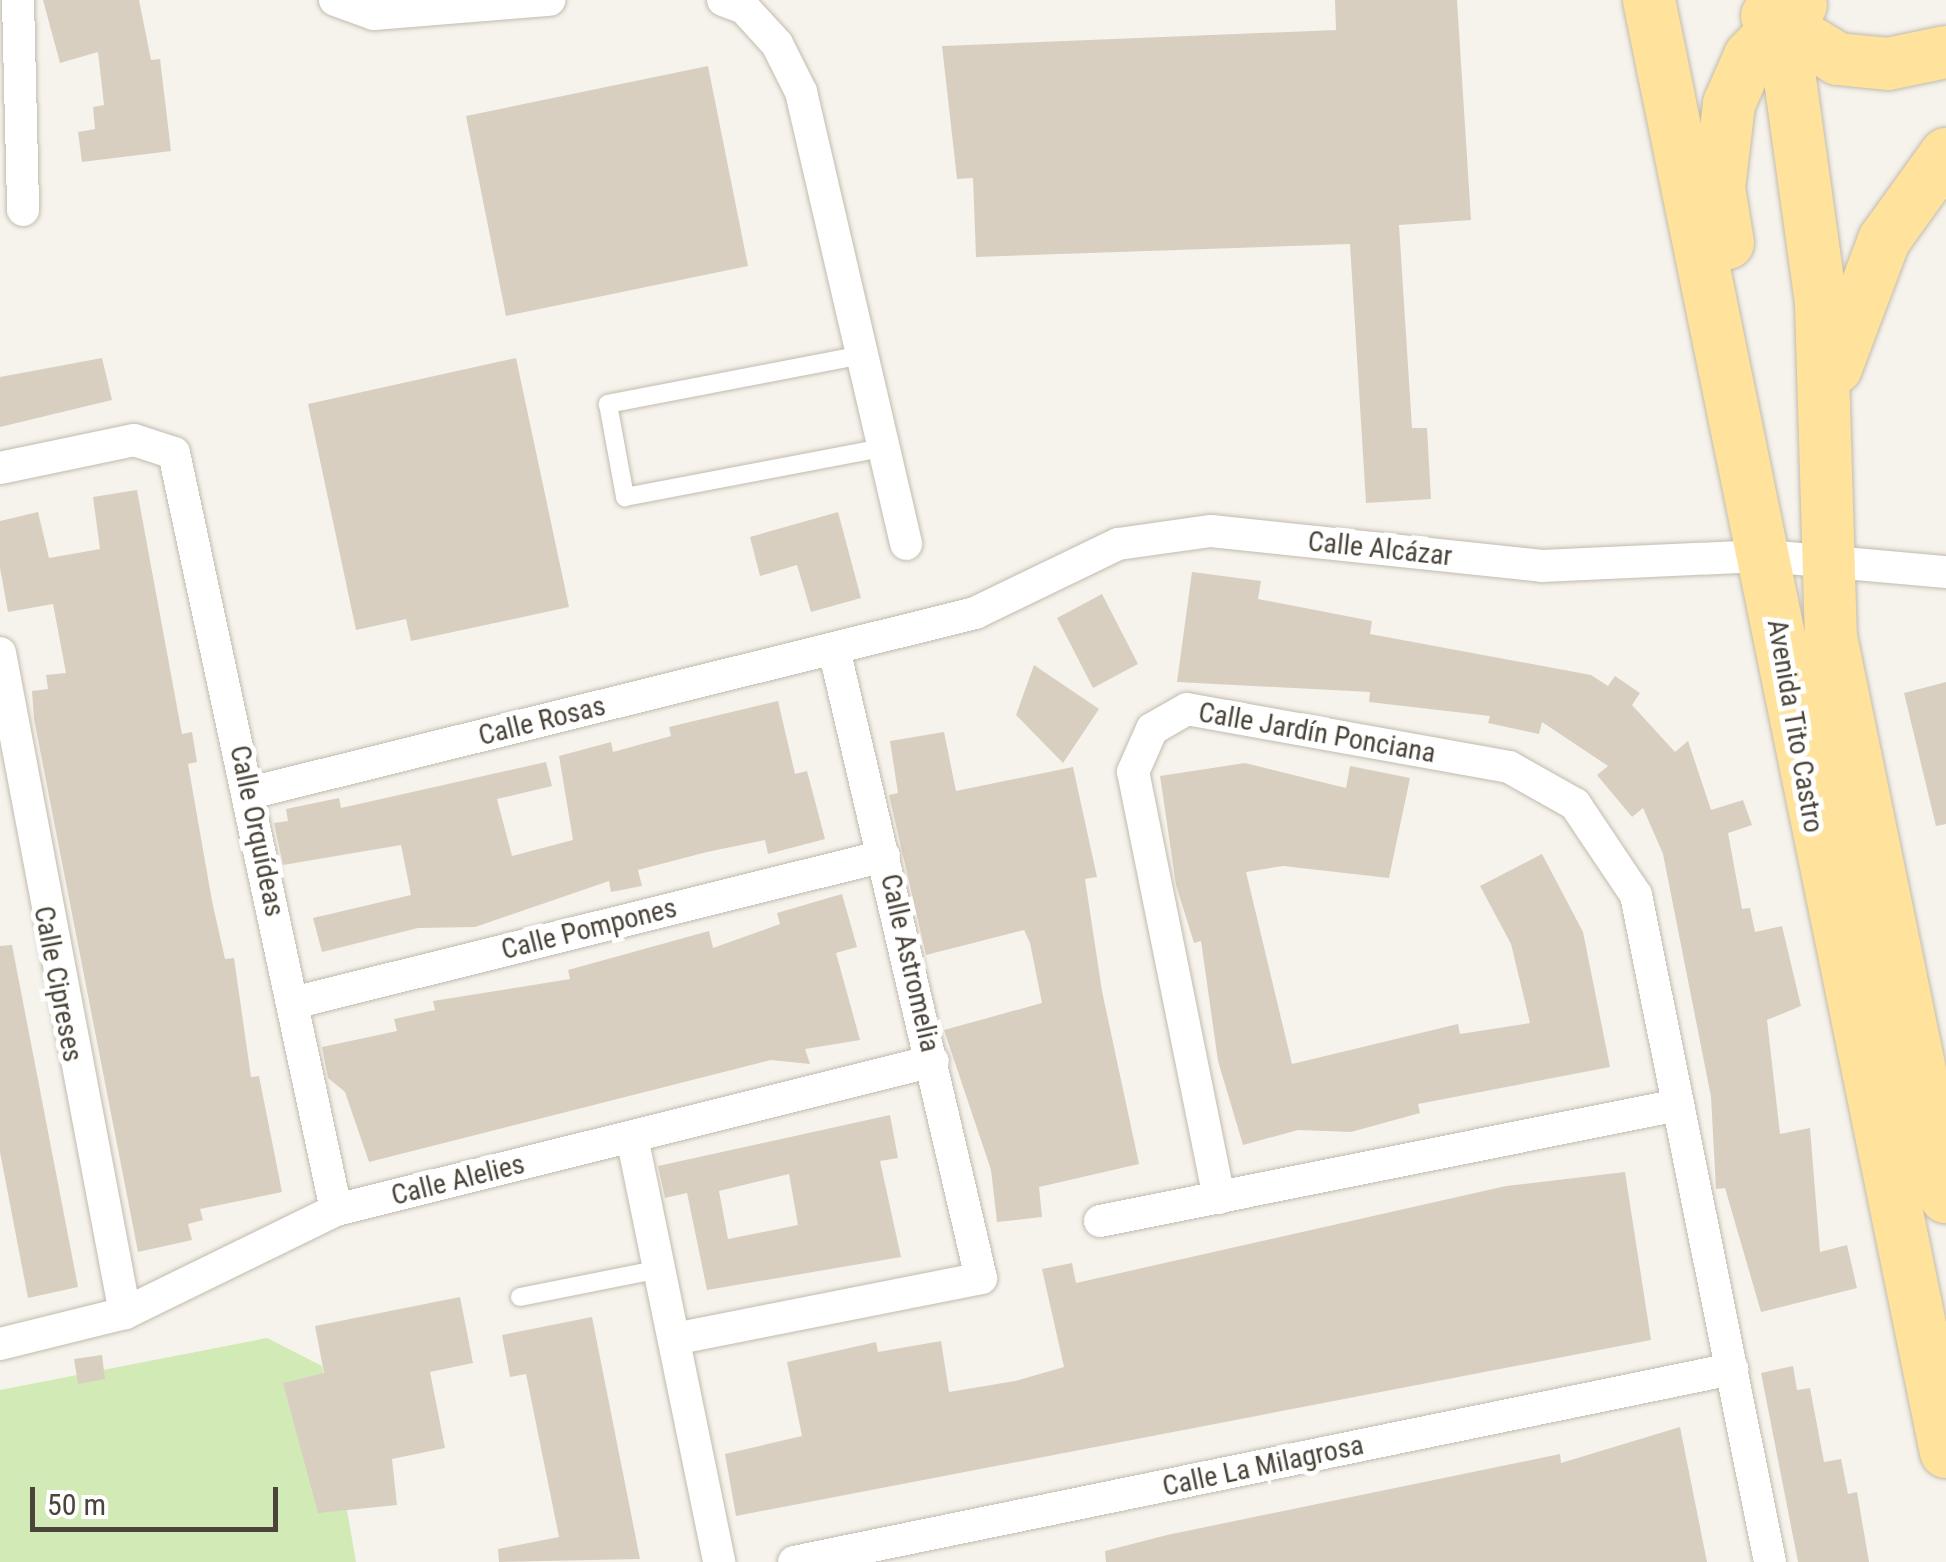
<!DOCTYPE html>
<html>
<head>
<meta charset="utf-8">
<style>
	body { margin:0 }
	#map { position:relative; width:1946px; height:1562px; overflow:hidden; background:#f6f3ec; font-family:"Roboto Condensed",sans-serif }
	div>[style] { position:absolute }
	.green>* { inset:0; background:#d2eab5 }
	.building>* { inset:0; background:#d8cfc1 }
	.roads { filter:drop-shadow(0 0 2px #c2bbae) drop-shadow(0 0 2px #c2bbae) }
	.lane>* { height:18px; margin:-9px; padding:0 9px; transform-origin:9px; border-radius:9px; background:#fff }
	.street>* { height:32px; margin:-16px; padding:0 16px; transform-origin:16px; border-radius:16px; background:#fff }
	.primary>* { height:52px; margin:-26px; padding:0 26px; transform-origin:26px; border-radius:26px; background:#ffe39c }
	span { translate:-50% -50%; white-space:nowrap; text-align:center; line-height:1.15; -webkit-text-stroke:10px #fff; paint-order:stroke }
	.street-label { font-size:28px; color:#4b4439 }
	.scale { position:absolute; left:30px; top:1487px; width:248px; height:45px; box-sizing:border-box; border:5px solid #4b4439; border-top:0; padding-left:12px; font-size:30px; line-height:35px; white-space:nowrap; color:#4b4439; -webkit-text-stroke:8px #fff; paint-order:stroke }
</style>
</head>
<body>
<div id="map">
	<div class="green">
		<i style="clip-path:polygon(267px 1338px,322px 1366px,356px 1562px,0 1562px,0 1390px)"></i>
	</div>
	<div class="building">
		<i style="clip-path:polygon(43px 0,139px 0,151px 60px,160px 59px,171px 151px,82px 162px,78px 132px,95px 129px,93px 107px,104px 105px,98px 52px,60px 63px)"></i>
		<i style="clip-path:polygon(1335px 0,1457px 0,1471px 220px,1399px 225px,1412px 428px,1427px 428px,1431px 499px,1366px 503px,1350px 244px,976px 257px,973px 178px,957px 179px,942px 46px,1336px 30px)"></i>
		<i style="clip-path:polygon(708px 66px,748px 266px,506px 316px,466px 116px)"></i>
		<i style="clip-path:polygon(102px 358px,112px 400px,0 427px,0 377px)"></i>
		<i style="clip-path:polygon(516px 358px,569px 607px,411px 641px,406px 619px,356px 630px,308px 404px)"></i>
		<i style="clip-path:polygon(137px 490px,182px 734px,192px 732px,197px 762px,188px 764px,212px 901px,225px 959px,234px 958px,251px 1077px,259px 1076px,282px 1192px,200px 1209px,203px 1220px,188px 1224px,192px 1240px,138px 1252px,34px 719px,32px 691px,48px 689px,46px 675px,66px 673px,53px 604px,8px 612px,0 568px,0 521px,38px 512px,49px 558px,100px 549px,93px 497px)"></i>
		<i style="clip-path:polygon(838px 512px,861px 598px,811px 612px,797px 565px,760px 576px,750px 537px)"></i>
		<i style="clip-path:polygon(1192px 572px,1261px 581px,1258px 599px,1372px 621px,1370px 634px,1591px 675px,1608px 686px,1615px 676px,1640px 693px,1632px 705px,1675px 752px,1688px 741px,1711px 810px,1743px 800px,1752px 825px,1728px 833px,1742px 909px,1750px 908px,1755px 932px,1782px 926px,1801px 1006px,1767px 1020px,1780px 1134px,1810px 1128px,1820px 1252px,1847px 1245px,1857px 1288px,1761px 1312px,1725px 1188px,1716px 1189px,1711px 1097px,1663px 854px,1643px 808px,1632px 817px,1597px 775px,1608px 766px,1542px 722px,1539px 734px,1488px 723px,1490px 716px,1369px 702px,1370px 692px,1177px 682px)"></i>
		<i style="clip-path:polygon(1102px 594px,1138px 664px,1093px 688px,1057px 618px)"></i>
		<i style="clip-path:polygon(1034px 665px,1099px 709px,1063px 763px,1016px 715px)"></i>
		<i style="clip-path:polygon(1946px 682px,1946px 824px,1936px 826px,1904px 693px)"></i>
		<i style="clip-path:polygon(778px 701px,795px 774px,807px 771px,825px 839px,768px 854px,765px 840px,707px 852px,638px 870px,642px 886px,611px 892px,609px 881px,475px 927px,418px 928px,322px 952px,313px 918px,411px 895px,401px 845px,283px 865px,274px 823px,288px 821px,286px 809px,339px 798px,341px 808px,546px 762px,552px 786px,497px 799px,512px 856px,573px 840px,559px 756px,611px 742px,613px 752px,671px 736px,669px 727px)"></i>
		<i style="clip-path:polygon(944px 732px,956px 791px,1073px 767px,1097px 877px,1085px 879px,1102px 991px,1139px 1164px,1039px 1187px,1042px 1217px,997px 1222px,991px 1170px,944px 1030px,1042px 1003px,1030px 943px,1024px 930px,926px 955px,889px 795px,898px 793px,890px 741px)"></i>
		<i style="clip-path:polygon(1245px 763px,1346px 788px,1350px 766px,1410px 778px,1389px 878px,1283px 866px,1246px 872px,1292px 1064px,1458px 1024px,1460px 1034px,1530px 1023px,1511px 944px,1480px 886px,1542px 854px,1583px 932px,1610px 1067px,1418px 1104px,1420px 1113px,1351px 1132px,1298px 1130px,1243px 1145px,1218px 1061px,1201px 941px,1194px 943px,1176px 885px,1160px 776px)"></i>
		<i style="clip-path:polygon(842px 894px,857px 947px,836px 953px,860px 1040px,805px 1049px,810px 1064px,771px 1060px,369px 1162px,345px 1092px,328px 1078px,322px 1047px,397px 1031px,394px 1019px,435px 1010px,433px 1001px,570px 979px,568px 970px,709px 931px,713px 948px,780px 924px,777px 913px)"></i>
		<i style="clip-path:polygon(12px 945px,78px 1287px,28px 1298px,0 1152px,0 946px)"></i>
		<i style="clip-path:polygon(evenodd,890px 1115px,898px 1158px,880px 1161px,901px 1257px,707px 1290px,687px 1193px,665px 1198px,658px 1166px,890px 1115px,789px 1174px,798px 1225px,728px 1239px,719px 1191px,789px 1174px)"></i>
		<i style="clip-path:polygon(1625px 1172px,1651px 1340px,736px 1516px,725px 1454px,802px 1436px,787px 1362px,876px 1342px,878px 1352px,941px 1341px,949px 1392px,1015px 1381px,1064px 1367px,1042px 1269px,1072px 1263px,1076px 1283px,1506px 1186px)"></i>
		<i style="clip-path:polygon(460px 1297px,473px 1363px,430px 1372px,445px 1448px,392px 1459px,397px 1505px,318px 1513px,283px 1383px,324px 1373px,315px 1326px)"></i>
		<i style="clip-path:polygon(592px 1317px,640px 1559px,499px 1562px,498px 1549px,559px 1537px,526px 1374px,510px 1377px,502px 1335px)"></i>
		<i style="clip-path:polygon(102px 1355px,105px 1379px,78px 1384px,74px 1359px)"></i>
		<i style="clip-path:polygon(1793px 1366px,1797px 1390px,1810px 1388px,1824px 1462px,1841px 1459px,1848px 1494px,1857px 1492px,1869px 1562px,1798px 1562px,1761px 1373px)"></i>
		<i style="clip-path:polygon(1680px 1427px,1707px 1562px,1106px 1562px,1105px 1551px,1167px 1535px,1560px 1454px,1561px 1463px)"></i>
	</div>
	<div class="roads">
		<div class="lane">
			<i style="left:862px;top:355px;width:259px;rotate:169.1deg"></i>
			<i style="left:608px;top:404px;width:95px;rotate:79.6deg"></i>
			<i style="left:625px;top:497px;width:263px;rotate:-10.8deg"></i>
			<i style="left:520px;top:1297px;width:143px;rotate:-11.3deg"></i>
		</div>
		<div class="street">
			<i style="left:18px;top:0;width:210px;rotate:88.6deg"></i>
			<i style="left:335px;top:0;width:41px;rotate:19.7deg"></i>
			<i style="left:374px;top:14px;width:176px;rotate:-4.6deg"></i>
			<i style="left:723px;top:0;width:22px;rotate:21deg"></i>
			<i style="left:744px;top:8px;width:49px;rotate:47.5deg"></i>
			<i style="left:777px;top:44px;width:54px;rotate:63.4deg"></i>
			<i style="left:801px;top:92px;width:464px;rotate:76.9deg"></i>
			<i style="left:0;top:468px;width:137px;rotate:-11.8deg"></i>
			<i style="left:134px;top:440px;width:42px;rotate:18deg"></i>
			<i style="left:174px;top:453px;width:774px;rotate:77.92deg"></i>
			<i style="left:0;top:653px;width:672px;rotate:79.28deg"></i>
			<i style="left:250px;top:793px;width:747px;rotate:-13.94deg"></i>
			<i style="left:975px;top:613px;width:159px;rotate:-25.8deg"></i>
			<i style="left:1118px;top:544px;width:94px;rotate:-8deg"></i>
			<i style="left:1211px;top:531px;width:333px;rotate:6deg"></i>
			<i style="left:1542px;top:566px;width:224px;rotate:-2.6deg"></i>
			<i style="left:1766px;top:556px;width:181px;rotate:5.1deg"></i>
			<i style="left:293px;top:1003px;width:609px;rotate:-13.97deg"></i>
			<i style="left:632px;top:1137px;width:434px;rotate:78.4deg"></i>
			<i style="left:1219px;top:1198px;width:435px;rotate:-101.4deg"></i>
			<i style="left:1133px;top:772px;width:47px;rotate:-66.2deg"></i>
			<i style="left:1152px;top:729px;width:40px;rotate:-29.7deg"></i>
			<i style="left:1187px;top:709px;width:327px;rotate:10.2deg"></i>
			<i style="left:1509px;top:767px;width:76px;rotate:29.3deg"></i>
			<i style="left:1575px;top:804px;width:110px;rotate:56.2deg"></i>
			<i style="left:1636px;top:895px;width:680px;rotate:78.64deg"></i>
			<i style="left:1100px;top:1221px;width:590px;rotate:-11.35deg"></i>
			<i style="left:674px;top:1339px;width:313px;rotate:-11.2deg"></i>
			<i style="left:981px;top:1278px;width:646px;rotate:-103.15deg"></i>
			<i style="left:0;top:1344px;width:129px;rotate:-13.9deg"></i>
			<i style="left:125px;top:1313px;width:235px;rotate:-26deg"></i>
			<i style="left:336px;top:1210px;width:615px;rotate:-14.01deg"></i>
			<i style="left:794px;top:1562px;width:958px;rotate:-11.63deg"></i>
		</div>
		<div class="primary">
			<i style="left:1649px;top:0;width:1482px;rotate:78.44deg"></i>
			<i style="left:1779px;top:0;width:307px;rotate:82.1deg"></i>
			<i style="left:1821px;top:304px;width:333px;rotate:88.3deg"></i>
			<i style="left:1831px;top:637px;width:572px;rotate:78.4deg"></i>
			<i style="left:1767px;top:16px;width:83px;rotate:31.2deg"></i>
			<i style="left:1838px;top:59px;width:50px;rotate:5.7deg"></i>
			<i style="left:1888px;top:64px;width:59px;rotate:-11.7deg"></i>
			<i style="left:1728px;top:243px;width:56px;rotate:-99.3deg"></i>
			<i style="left:1719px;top:188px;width:85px;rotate:-83.2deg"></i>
			<i style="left:1729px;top:104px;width:52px;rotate:-66.4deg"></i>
			<i style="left:1750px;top:56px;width:72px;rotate:-45deg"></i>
			<i style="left:1836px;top:368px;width:137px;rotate:-69.4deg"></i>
			<i style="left:1884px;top:240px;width:106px;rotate:-54.2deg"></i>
		</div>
	</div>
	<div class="street-label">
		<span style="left:1380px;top:549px;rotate:6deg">Calle Alcázar</span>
		<span style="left:542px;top:721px;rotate:-14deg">Calle Rosas</span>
		<span style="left:1795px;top:726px;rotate:80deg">Avenida Tito Castro</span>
		<span style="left:1317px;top:733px;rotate:10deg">Calle Jardín Ponciana</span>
		<span style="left:257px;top:831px;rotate:78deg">Calle Orquídeas</span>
		<span style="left:589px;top:929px;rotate:-14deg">Calle Pompones</span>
		<span style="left:910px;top:963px;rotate:77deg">Calle Astromelia</span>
		<span style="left:58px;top:984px;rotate:79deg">Calle Cipreses</span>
		<span style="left:458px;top:1180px;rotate:-14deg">Calle Alelies</span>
		<span style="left:1263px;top:1466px;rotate:-12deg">Calle La Milagrosa</span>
	</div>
	<div class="scale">50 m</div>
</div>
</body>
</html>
